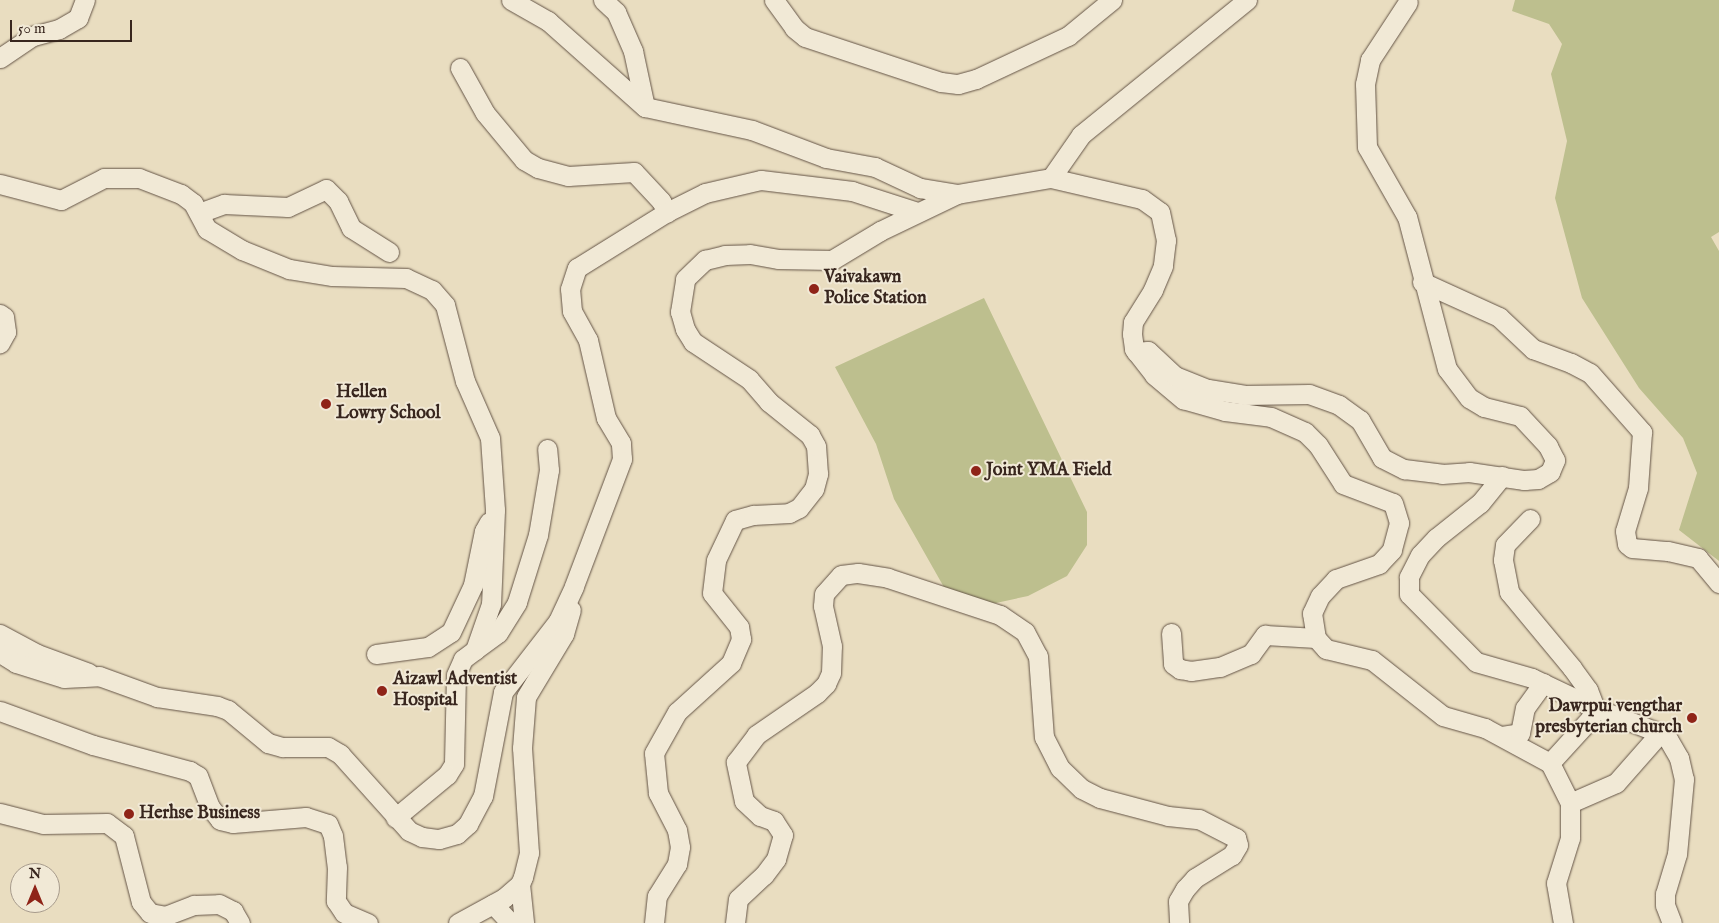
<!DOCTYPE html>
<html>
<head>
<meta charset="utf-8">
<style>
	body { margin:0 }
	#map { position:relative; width:1719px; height:923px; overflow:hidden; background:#e9ddc0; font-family:"IM FELL English",serif }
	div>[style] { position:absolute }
	.green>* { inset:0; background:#bdbf8e }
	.roads { filter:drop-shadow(0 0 1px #645446) drop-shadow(0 0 1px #645446) }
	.minor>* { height:19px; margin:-9.5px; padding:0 9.5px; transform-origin:9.5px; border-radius:9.5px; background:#f1e9d6 }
	.dots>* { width:14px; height:14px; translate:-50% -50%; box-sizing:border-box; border:2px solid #f1e9d6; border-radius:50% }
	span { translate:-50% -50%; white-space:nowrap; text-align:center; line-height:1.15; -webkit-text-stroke:4px #f1e9d6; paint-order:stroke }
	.poi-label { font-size:18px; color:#38261e; font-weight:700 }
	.left { translate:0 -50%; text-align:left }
	.right { translate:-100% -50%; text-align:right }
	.north { position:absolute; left:10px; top:863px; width:50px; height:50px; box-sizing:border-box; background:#f1e9d6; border:1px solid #a79b8c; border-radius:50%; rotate:0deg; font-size:14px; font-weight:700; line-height:20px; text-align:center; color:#38261e }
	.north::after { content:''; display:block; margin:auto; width:18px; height:22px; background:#8f2418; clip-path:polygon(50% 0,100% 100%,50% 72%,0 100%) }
	.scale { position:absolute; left:10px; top:20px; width:122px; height:22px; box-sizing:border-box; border:2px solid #38261e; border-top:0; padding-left:6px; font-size:15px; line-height:18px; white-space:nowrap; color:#38261e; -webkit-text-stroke:4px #f1e9d6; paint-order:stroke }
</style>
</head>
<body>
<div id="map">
	<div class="green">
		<i style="clip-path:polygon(1515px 0,1719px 0,1719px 232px,1711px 237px,1719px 251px,1719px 561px,1679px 530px,1697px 473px,1683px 438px,1639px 388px,1582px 298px,1555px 198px,1567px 141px,1551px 74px,1562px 44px,1549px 24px,1512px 11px)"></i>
		<i style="clip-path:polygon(984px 298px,1087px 512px,1087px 545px,1067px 576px,1028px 596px,982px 606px,945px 589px,894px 499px,876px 444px,835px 367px)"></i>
	</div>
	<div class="roads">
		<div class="minor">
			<i style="left:511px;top:0;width:43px;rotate:29.6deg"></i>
			<i style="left:548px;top:21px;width:130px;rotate:41.6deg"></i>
			<i style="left:603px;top:0;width:18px;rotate:43deg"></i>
			<i style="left:616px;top:12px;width:43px;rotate:66.4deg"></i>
			<i style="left:633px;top:51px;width:57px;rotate:77.9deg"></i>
			<i style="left:645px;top:107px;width:109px;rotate:12.1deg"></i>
			<i style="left:752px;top:130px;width:79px;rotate:20.7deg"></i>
			<i style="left:826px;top:158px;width:50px;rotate:10.4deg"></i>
			<i style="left:875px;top:167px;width:50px;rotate:25deg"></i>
			<i style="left:920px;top:188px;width:37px;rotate:9deg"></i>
			<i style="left:957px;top:194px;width:95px;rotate:-9.7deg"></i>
			<i style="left:774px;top:0;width:34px;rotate:54deg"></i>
			<i style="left:794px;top:28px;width:14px;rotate:39deg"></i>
			<i style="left:805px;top:37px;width:143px;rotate:18.3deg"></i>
			<i style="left:941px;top:82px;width:17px;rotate:7deg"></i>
			<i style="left:958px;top:84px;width:19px;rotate:-16deg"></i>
			<i style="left:976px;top:79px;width:102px;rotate:-25.1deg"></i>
			<i style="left:1068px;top:36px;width:57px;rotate:-39.3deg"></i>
			<i style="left:1247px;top:0;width:214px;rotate:140.9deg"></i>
			<i style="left:1081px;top:135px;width:52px;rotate:124.9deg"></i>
			<i style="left:1051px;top:178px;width:93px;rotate:13deg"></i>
			<i style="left:1142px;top:199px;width:22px;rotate:36deg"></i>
			<i style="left:1160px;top:212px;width:29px;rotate:78deg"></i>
			<i style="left:1166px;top:240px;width:26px;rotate:97deg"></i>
			<i style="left:1163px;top:266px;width:26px;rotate:113deg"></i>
			<i style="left:1153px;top:290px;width:38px;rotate:122deg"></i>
			<i style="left:1133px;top:322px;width:12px;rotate:95deg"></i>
			<i style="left:1132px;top:334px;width:15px;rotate:82deg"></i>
			<i style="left:1134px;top:349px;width:33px;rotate:52deg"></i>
			<i style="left:1154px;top:375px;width:38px;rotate:40deg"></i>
			<i style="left:1183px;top:399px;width:44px;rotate:15.9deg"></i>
			<i style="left:1225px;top:411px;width:46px;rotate:7.4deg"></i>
			<i style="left:1271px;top:417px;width:37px;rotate:24deg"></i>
			<i style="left:1305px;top:432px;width:18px;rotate:45deg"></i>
			<i style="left:1318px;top:445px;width:46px;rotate:57.3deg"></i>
			<i style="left:1343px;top:484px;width:53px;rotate:20.8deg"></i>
			<i style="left:1393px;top:503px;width:21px;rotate:73deg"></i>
			<i style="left:1399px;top:523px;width:28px;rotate:105deg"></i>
			<i style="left:1392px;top:550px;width:19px;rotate:133deg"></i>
			<i style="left:1379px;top:564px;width:46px;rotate:160.8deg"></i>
			<i style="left:1336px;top:579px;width:23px;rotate:133deg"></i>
			<i style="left:1320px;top:596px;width:19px;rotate:115deg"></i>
			<i style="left:1312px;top:613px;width:25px;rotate:81deg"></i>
			<i style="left:1316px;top:638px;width:15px;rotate:48deg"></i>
			<i style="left:1326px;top:649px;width:47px;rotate:13.4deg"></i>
			<i style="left:1372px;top:660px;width:90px;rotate:38.3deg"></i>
			<i style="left:1443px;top:716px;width:44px;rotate:15.9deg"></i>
			<i style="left:1485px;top:728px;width:74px;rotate:28.3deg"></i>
			<i style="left:1550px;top:763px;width:45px;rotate:63.4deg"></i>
			<i style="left:1570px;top:803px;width:35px;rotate:90deg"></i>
			<i style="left:1570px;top:838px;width:47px;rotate:107.3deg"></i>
			<i style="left:1556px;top:883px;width:41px;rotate:80.1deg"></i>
			<i style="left:0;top:58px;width:40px;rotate:-34deg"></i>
			<i style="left:33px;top:36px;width:27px;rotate:-15deg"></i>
			<i style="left:59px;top:29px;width:22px;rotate:-30deg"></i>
			<i style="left:78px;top:18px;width:19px;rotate:-69deg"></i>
			<i style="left:460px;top:68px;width:51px;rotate:60.9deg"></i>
			<i style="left:485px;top:113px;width:61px;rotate:50.3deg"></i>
			<i style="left:524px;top:160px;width:16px;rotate:30deg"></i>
			<i style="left:538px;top:168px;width:31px;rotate:15deg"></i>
			<i style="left:568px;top:176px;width:66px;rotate:-3.5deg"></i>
			<i style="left:634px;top:172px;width:40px;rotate:47deg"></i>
			<i style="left:661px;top:201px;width:13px;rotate:61deg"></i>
			<i style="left:0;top:184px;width:63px;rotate:14.7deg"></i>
			<i style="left:61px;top:200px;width:48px;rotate:-27.1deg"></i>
			<i style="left:104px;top:178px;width:35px"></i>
			<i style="left:139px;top:178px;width:45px;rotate:20.9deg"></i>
			<i style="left:181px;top:194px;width:15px;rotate:37deg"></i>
			<i style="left:193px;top:203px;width:30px;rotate:62deg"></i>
			<i style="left:207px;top:229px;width:41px;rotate:31deg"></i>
			<i style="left:242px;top:250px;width:51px;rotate:22deg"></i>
			<i style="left:289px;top:269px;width:44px;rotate:9.2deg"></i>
			<i style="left:332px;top:276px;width:74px;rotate:1.5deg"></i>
			<i style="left:406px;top:278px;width:29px;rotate:25deg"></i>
			<i style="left:432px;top:290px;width:20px;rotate:49deg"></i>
			<i style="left:445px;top:305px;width:79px;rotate:75.3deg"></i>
			<i style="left:465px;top:381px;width:62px;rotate:66.3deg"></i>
			<i style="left:490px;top:438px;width:72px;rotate:86deg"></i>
			<i style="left:495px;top:510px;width:94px;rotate:92.4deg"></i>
			<i style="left:491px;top:604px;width:49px;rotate:109.2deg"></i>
			<i style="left:475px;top:650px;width:15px;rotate:143deg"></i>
			<i style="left:463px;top:659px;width:17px;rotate:114deg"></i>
			<i style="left:456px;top:675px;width:89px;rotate:91.3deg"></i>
			<i style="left:454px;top:764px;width:13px;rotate:122deg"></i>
			<i style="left:447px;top:775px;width:67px;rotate:140.4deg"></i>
			<i style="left:199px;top:213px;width:27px;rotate:-20deg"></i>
			<i style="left:224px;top:204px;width:64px;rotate:2.7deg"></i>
			<i style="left:288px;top:207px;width:42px;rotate:-25.3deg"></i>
			<i style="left:326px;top:189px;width:17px;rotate:45deg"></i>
			<i style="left:338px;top:201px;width:30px;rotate:64deg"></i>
			<i style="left:351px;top:228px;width:45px;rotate:32.3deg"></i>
			<i style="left:1422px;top:282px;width:85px;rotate:24.4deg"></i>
			<i style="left:1499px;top:317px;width:47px;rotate:43.3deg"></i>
			<i style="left:1533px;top:349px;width:40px;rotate:20.2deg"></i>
			<i style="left:1571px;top:363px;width:21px;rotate:28deg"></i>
			<i style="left:1590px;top:373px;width:79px;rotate:48.6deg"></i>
			<i style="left:1642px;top:432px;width:56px;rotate:94.1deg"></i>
			<i style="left:1638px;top:488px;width:45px;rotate:106.8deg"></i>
			<i style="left:1625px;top:531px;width:13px;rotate:81deg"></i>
			<i style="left:1627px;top:544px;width:6px;rotate:39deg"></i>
			<i style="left:1632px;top:548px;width:36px;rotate:5deg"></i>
			<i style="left:1668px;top:551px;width:31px;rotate:13deg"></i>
			<i style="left:1698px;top:558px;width:33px;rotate:50deg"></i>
			<i style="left:0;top:314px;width:5px;rotate:37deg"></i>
			<i style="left:4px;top:317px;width:15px;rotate:82deg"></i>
			<i style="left:6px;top:332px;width:13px;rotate:119deg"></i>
			<i style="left:1136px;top:352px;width:12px;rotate:-5deg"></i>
			<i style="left:1148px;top:351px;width:37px;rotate:43deg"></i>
			<i style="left:1175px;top:376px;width:35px;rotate:22deg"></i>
			<i style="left:1208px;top:389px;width:36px;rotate:9deg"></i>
			<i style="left:1244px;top:395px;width:65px;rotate:-0.9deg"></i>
			<i style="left:1309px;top:394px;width:32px;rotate:20deg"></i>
			<i style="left:1339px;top:405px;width:26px;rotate:36deg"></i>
			<i style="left:1360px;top:420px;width:44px;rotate:59.9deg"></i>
			<i style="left:1382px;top:458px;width:25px;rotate:27deg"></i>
			<i style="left:1404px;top:469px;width:38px;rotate:7deg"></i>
			<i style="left:1442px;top:474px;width:27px;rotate:-4deg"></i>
			<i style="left:1469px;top:472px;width:56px;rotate:8.3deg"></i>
			<i style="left:1524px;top:480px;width:14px;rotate:-4deg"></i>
			<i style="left:1538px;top:479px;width:14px;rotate:-30deg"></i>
			<i style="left:1550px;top:472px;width:13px;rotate:-67deg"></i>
			<i style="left:1555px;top:460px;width:16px;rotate:-117deg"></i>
			<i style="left:1548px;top:446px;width:41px;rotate:-133deg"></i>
			<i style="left:1520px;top:416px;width:37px;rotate:-166deg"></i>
			<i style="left:1484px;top:407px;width:17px;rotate:-149deg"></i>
			<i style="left:1469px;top:398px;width:36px;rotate:-127deg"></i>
			<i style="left:1447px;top:369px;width:157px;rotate:-104.7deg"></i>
			<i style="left:1407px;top:217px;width:81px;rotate:-119.7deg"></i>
			<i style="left:1367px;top:147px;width:63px;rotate:-91.8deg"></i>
			<i style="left:1365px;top:84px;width:25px;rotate:-78deg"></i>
			<i style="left:1370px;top:60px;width:69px;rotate:-56.8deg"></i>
			<i style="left:1502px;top:476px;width:35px;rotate:129deg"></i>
			<i style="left:1480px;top:503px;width:56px;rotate:141.5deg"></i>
			<i style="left:1436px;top:538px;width:23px;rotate:133deg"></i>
			<i style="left:1420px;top:555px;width:25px;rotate:117deg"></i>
			<i style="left:1409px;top:577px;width:17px;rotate:90deg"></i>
			<i style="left:1409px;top:594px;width:95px;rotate:45.4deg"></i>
			<i style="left:1476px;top:662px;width:58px;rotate:15.9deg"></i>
			<i style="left:1532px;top:678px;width:70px;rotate:25.5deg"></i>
			<i style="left:1595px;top:708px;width:70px;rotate:21deg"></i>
			<i style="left:1660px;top:733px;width:10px;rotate:37deg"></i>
			<i style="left:1668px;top:739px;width:22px;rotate:60deg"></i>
			<i style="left:1679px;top:758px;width:22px;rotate:77deg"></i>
			<i style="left:1684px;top:779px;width:75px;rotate:95.3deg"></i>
			<i style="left:1677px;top:854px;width:42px;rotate:106.7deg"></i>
			<i style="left:1665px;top:894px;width:11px;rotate:90deg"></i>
			<i style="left:1665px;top:905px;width:19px;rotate:69deg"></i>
			<i style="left:1530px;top:519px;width:36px;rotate:134deg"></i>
			<i style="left:1505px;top:545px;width:15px;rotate:98deg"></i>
			<i style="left:1503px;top:560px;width:33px;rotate:79deg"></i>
			<i style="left:1509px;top:592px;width:99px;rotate:50.3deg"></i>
			<i style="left:1572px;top:668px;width:27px;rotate:54deg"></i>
			<i style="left:1588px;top:690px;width:19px;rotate:69deg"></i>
			<i style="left:1595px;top:708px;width:12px;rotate:114deg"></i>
			<i style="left:1590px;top:719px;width:59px;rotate:132.3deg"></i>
			<i style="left:1171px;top:633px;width:31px;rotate:86deg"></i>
			<i style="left:1173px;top:664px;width:9px;rotate:36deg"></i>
			<i style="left:1180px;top:669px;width:11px;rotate:10deg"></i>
			<i style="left:1191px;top:671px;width:29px;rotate:-8deg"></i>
			<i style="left:1220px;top:667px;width:34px;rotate:-23deg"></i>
			<i style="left:1251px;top:654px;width:24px;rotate:-54deg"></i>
			<i style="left:1265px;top:635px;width:51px;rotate:3.4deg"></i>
			<i style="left:0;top:634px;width:42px;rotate:28.4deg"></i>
			<i style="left:37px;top:654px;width:55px;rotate:20.1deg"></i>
			<i style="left:476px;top:649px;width:27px;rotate:-36deg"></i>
			<i style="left:498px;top:633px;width:36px;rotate:-58deg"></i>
			<i style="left:517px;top:602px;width:70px;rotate:-72.6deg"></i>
			<i style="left:538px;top:535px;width:66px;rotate:-80.4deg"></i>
			<i style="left:549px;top:470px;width:21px;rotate:-95deg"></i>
			<i style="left:0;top:653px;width:19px;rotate:32deg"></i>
			<i style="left:16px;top:663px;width:50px;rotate:17.4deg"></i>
			<i style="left:64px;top:678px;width:35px;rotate:-3deg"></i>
			<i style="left:99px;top:676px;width:62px;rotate:19.9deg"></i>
			<i style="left:157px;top:697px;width:61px;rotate:8.5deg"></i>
			<i style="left:217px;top:706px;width:12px;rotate:20deg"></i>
			<i style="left:228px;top:710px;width:52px;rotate:39.5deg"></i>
			<i style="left:268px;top:743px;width:15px;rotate:16deg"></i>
			<i style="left:282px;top:747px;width:46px"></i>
			<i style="left:328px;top:747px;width:14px;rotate:30deg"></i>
			<i style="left:340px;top:754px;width:103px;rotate:48.1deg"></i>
			<i style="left:409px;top:831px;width:14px;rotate:25deg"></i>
			<i style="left:422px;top:837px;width:17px;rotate:7deg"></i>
			<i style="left:439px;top:839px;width:19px;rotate:-16deg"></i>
			<i style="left:457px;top:834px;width:15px;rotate:-42deg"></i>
			<i style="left:468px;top:824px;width:32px;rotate:-62deg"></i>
			<i style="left:483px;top:796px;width:106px;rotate:-79.1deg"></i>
			<i style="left:503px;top:692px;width:90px;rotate:-52.2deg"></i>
			<i style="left:558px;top:621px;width:38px;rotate:-65deg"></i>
			<i style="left:574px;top:586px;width:136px;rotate:-69.3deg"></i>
			<i style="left:622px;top:459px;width:16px;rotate:-94deg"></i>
			<i style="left:621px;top:443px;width:29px;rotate:-121deg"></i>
			<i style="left:606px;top:418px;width:80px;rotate:-103deg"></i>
			<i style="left:588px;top:340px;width:33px;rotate:-119deg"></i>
			<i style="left:572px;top:311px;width:22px;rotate:-95deg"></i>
			<i style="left:570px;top:289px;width:22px;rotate:-72deg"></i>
			<i style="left:577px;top:268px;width:106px;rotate:-31.9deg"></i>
			<i style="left:667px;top:212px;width:42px;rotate:-26.6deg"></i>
			<i style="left:705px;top:193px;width:57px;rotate:-13.1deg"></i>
			<i style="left:761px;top:180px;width:92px;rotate:6.9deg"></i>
			<i style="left:852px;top:191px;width:68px;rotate:17.9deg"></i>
			<i style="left:376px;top:654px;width:52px;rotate:-7.7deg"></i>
			<i style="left:428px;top:647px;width:27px;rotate:-33deg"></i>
			<i style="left:451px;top:632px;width:52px;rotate:-64.9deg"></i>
			<i style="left:473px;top:585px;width:55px;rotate:-78.5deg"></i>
			<i style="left:484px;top:531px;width:10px;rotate:-61deg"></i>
			<i style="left:0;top:711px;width:99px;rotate:20.1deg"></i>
			<i style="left:93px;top:745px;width:100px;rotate:15deg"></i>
			<i style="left:190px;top:771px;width:9px;rotate:32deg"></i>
			<i style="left:198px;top:776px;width:33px;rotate:69deg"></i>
			<i style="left:210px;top:807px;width:16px;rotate:52deg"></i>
			<i style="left:220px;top:820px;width:13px;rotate:13deg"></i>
			<i style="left:233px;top:823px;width:73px;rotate:-4.7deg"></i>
			<i style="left:306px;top:817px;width:23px;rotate:18deg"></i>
			<i style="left:328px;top:824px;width:13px;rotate:67deg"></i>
			<i style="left:333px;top:836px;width:31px;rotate:83deg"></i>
			<i style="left:337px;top:867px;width:34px;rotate:92deg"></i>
			<i style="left:336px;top:901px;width:14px;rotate:56deg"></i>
			<i style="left:344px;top:913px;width:26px;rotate:23deg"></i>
			<i style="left:1502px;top:736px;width:18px;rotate:-9deg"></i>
			<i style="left:1520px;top:733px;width:25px;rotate:-79deg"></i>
			<i style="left:1525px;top:708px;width:31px;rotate:-54deg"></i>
			<i style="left:1570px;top:803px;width:50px;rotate:-23.5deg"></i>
			<i style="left:1616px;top:783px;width:67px;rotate:-48.7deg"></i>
			<i style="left:0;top:813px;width:44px;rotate:14.3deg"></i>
			<i style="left:43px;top:824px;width:64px;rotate:-0.9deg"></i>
			<i style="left:107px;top:823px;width:21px;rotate:37deg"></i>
			<i style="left:124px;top:836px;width:68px;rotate:75.6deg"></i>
			<i style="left:141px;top:902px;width:14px;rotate:51deg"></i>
			<i style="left:150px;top:913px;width:15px;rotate:11deg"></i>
			<i style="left:165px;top:916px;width:31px;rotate:-21deg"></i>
			<i style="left:194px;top:905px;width:25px;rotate:-2deg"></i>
			<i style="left:219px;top:904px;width:16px;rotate:27deg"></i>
			<i style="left:233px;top:911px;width:14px;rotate:60deg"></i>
			<i style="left:520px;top:884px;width:39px;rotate:84deg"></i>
			<i style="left:493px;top:904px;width:26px;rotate:47deg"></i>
			<i style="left:458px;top:923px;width:52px;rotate:-28.5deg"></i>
			<i style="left:504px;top:898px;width:21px;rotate:-41deg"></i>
			<i style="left:520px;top:884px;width:8px;rotate:-67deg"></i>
			<i style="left:523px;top:877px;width:25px;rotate:-76deg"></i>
			<i style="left:529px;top:853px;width:105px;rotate:-93.8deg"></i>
			<i style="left:522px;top:748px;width:51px;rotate:-85.5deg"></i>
			<i style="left:526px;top:697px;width:74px;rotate:-58.9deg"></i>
			<i style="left:564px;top:634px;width:25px;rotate:-74deg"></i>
			<i style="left:654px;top:923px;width:27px;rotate:-84deg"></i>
			<i style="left:657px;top:896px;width:38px;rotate:-58deg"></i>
			<i style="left:677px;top:864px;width:17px;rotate:-80deg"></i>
			<i style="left:680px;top:847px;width:17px;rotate:-100deg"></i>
			<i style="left:677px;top:830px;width:42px;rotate:-117.2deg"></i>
			<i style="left:658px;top:793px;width:40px;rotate:-95.7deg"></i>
			<i style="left:654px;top:753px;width:47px;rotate:-60.7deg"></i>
			<i style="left:677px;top:712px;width:73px;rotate:-42.2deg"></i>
			<i style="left:731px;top:663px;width:26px;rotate:-67deg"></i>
			<i style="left:741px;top:639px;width:12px;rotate:-99deg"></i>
			<i style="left:739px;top:627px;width:43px;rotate:-128.5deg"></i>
			<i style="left:712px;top:593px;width:33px;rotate:-83deg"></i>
			<i style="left:716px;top:560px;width:44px;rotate:-64.6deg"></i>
			<i style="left:735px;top:520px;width:19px;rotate:-16deg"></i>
			<i style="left:753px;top:515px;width:36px;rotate:-3deg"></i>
			<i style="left:789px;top:513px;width:11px;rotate:-27deg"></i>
			<i style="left:799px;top:508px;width:24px;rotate:-52deg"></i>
			<i style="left:814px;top:489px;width:16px;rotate:-75deg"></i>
			<i style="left:818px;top:474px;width:28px;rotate:-94deg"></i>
			<i style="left:816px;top:446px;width:13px;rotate:-119deg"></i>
			<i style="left:810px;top:435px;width:53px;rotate:-141.2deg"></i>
			<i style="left:769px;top:402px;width:30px;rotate:-131deg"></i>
			<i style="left:749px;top:379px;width:67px;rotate:-146.5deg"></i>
			<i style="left:693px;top:342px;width:15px;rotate:-122deg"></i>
			<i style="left:685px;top:329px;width:18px;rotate:-106deg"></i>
			<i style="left:680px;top:312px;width:33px;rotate:-81deg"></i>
			<i style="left:685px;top:279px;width:28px;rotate:-44deg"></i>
			<i style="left:705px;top:260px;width:21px;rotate:-14deg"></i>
			<i style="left:725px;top:255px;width:25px;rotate:-2deg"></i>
			<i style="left:750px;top:254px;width:28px;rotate:10deg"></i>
			<i style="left:778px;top:259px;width:54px;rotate:1.1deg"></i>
			<i style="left:832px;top:260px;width:56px;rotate:-31.1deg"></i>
			<i style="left:880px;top:231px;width:85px;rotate:-25.7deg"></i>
			<i style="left:735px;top:923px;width:24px;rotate:-83deg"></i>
			<i style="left:738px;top:899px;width:35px;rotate:-43deg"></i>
			<i style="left:764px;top:875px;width:20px;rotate:-53deg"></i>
			<i style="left:776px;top:859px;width:25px;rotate:-74deg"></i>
			<i style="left:783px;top:835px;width:17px;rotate:-123deg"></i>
			<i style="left:774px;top:821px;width:15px;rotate:-160deg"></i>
			<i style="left:760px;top:816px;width:22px;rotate:-137deg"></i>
			<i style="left:744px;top:801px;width:40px;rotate:-102deg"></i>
			<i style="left:736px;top:762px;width:34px;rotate:-53deg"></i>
			<i style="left:756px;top:735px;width:74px;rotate:-34.5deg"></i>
			<i style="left:817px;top:693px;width:13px;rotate:-45deg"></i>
			<i style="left:826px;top:684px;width:12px;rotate:-66deg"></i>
			<i style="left:831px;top:673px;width:27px;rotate:-88deg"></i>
			<i style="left:832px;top:646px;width:41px;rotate:-102.7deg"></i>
			<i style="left:823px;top:606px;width:12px;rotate:-85deg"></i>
			<i style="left:824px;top:594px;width:25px;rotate:-48deg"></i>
			<i style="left:841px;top:575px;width:17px;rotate:-7deg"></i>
			<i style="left:858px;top:573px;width:30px;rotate:9deg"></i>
			<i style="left:888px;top:578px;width:118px;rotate:18.3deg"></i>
			<i style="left:1000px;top:615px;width:30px;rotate:34deg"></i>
			<i style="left:1025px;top:632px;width:27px;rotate:62deg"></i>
			<i style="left:1038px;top:656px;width:81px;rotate:85.8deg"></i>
			<i style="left:1044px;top:737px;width:35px;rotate:63deg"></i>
			<i style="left:1060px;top:768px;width:30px;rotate:44deg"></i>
			<i style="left:1082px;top:789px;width:20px;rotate:27deg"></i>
			<i style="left:1100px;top:798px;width:70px;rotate:14.8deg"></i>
			<i style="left:1168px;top:816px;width:31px;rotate:6deg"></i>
			<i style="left:1199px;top:819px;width:42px;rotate:27.2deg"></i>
			<i style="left:1236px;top:838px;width:7px;rotate:74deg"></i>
			<i style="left:1238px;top:845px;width:12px;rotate:121deg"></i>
			<i style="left:1232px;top:855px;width:44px;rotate:148.1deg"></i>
			<i style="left:1195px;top:878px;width:15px;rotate:132deg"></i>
			<i style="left:1185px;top:889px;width:14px;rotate:120deg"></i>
			<i style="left:1178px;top:901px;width:22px;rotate:87deg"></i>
		</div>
	</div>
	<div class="dots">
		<i style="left:814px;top:289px;background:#8f2418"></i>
		<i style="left:326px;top:404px;background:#8f2418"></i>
		<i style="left:976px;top:471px;background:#8f2418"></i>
		<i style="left:382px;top:691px;background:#8f2418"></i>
		<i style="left:1692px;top:718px;background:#8f2418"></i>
		<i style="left:129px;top:814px;background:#8f2418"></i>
	</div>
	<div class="poi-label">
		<span class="left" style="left:824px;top:289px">Vaivakawn<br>Police Station</span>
		<span class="left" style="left:336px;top:404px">Hellen<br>Lowry School</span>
		<span class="left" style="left:986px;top:471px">Joint YMA Field</span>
		<span class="left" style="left:393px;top:691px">Aizawl Adventist<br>Hospital</span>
		<span class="right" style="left:1682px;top:718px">Dawrpui vengthar<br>presbyterian church</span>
		<span class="left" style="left:139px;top:814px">Herhse Business</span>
	</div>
	<div class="north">N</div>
	<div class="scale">50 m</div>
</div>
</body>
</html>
